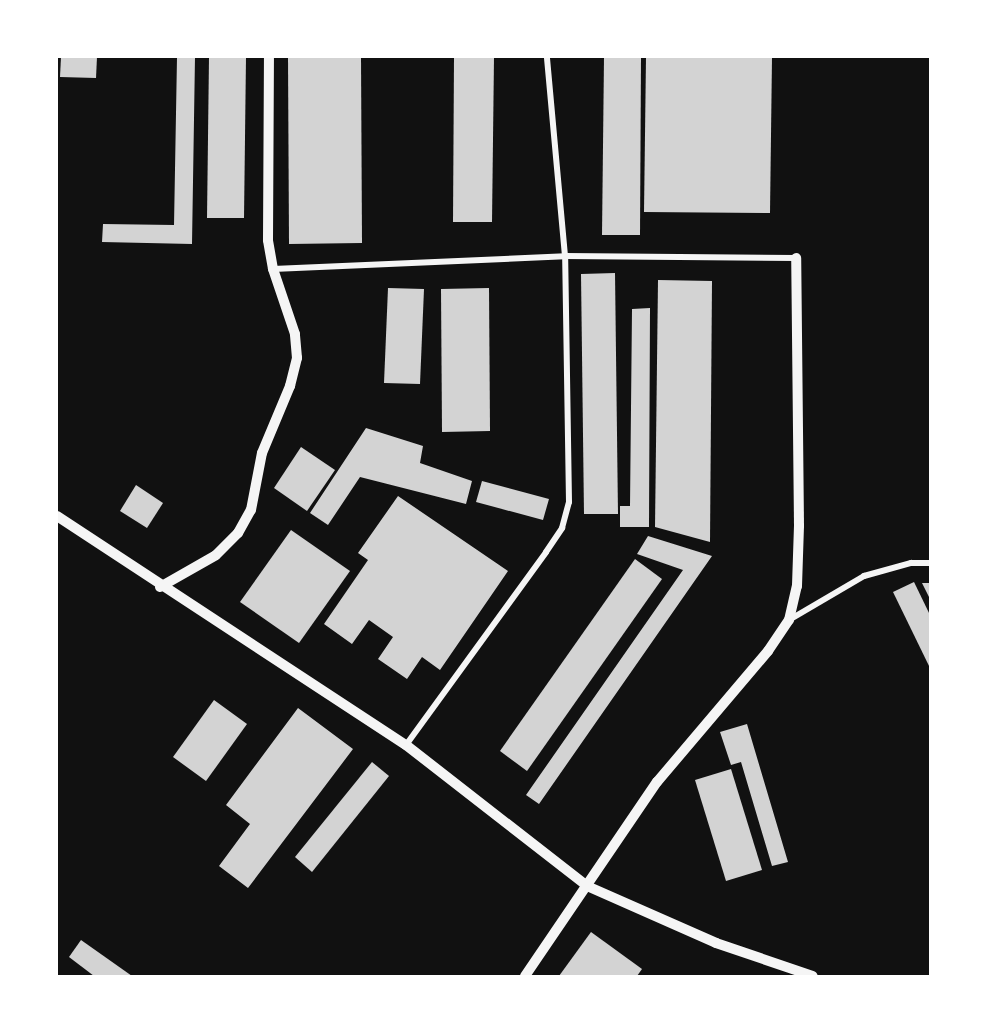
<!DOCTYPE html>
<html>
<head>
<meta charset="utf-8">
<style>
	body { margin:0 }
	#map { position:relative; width:987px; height:1033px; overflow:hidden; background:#111; font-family:Quicksand,sans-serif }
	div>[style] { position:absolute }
	.building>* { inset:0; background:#d3d3d3 }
	.minor>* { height:6px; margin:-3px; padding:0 3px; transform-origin:3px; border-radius:3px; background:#f5f5f5 }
	.tertiary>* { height:10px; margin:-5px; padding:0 5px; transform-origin:5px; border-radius:5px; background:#f5f5f5 }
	span { translate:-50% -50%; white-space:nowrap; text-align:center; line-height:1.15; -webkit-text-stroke:4.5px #fff; paint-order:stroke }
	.frame { position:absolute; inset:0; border:58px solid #fff; pointer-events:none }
</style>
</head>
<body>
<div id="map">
	<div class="building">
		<i style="clip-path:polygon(61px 57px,97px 57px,96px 78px,60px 77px)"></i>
		<i style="clip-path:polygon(177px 57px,195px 57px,192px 244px,102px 242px,103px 224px,174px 225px)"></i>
		<i style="clip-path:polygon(209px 57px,246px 57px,244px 218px,207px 218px)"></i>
		<i style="clip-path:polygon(288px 57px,361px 57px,362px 243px,289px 244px)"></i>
		<i style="clip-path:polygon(454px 57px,494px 57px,492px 222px,453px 222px)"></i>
		<i style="clip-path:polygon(604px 57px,641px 57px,640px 235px,602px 235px)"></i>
		<i style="clip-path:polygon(646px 57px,772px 57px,770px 213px,644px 212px)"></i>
		<i style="clip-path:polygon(615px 273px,618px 514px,584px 514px,581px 274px)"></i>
		<i style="clip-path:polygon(658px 280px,712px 281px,710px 542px,655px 527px)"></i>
		<i style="clip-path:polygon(388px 288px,424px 289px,420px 384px,384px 383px)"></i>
		<i style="clip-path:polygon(489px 288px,490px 431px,442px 432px,441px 289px)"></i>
		<i style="clip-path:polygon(650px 308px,649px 527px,620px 527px,620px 506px,630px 506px,632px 309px)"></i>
		<i style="clip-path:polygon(366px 428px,423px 446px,420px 463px,472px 481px,466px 504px,360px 477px,328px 525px,310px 513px)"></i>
		<i style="clip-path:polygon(301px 447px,335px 470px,307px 511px,274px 488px)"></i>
		<i style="clip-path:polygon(482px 481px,549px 499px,543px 520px,476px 502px)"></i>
		<i style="clip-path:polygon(136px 485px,163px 503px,147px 528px,120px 511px)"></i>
		<i style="clip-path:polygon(398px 496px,508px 571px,440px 670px,422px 657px,407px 679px,378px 659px,393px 637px,369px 620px,352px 644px,324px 624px,368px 560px,358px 553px)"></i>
		<i style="clip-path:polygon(291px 530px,350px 571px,299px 643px,240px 602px)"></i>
		<i style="clip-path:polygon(648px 536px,712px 556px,539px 804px,526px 795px,683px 570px,637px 554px)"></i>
		<i style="clip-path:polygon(635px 559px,662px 579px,527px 771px,500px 751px)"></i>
		<i style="clip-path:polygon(914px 582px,930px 615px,930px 668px,893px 592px)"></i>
		<i style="clip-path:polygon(922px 583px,930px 583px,930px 599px)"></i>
		<i style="clip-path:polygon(214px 700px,247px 724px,206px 781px,173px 757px)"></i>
		<i style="clip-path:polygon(298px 708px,353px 749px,248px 888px,219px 866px,250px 824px,226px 805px)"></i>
		<i style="clip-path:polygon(747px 724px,788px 862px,772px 866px,741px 762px,731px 765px,720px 732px)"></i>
		<i style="clip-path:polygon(372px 762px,389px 776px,312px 872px,295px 857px)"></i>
		<i style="clip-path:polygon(731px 769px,762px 870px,726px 881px,695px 780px)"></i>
		<i style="clip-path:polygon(591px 932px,642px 969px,637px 976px,559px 976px)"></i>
		<i style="clip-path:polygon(81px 940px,132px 976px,94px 976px,69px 957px)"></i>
	</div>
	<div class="minor">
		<i style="left:273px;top:269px;width:292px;rotate:-2.5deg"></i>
		<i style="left:565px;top:256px;width:231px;rotate:0.5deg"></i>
		<i style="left:789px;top:620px;width:87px;rotate:-30.4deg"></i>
		<i style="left:864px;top:576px;width:49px;rotate:-15.5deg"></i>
		<i style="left:911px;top:563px;width:19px"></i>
		<i style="left:406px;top:745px;width:238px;rotate:-54deg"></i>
		<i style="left:546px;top:552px;width:29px;rotate:-56deg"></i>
		<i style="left:562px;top:528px;width:27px;rotate:-75deg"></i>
		<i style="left:569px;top:502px;width:246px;rotate:-90.9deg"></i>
		<i style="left:565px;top:256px;width:200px;rotate:-95.2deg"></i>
	</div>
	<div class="tertiary">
		<i style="left:57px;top:516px;width:417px;rotate:33.3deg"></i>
		<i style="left:406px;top:745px;width:229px;rotate:37.9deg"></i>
		<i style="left:587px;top:886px;width:141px;rotate:23.8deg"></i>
		<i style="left:716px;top:943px;width:102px;rotate:18.8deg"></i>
		<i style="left:160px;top:587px;width:64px;rotate:-29.7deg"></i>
		<i style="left:216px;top:555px;width:31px;rotate:-45deg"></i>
		<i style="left:238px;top:533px;width:26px;rotate:-61deg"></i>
		<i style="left:251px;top:510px;width:58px;rotate:-79.1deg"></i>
		<i style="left:262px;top:453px;width:73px;rotate:-67.3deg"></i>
		<i style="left:290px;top:386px;width:29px;rotate:-76deg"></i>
		<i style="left:297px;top:358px;width:24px;rotate:-95deg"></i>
		<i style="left:295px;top:334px;width:69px;rotate:-108.7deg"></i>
		<i style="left:273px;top:269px;width:29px;rotate:-100deg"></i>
		<i style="left:268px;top:240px;width:183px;rotate:-89.7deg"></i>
		<i style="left:525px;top:976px;width:235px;rotate:-55.8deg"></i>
		<i style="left:657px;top:782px;width:172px;rotate:-49.7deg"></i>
		<i style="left:768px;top:651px;width:37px;rotate:-56deg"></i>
		<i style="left:789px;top:620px;width:35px;rotate:-77deg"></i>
		<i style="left:797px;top:586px;width:60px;rotate:-88.1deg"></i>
		<i style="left:799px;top:526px;width:268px;rotate:-90.6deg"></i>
	</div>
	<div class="frame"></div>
</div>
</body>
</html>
